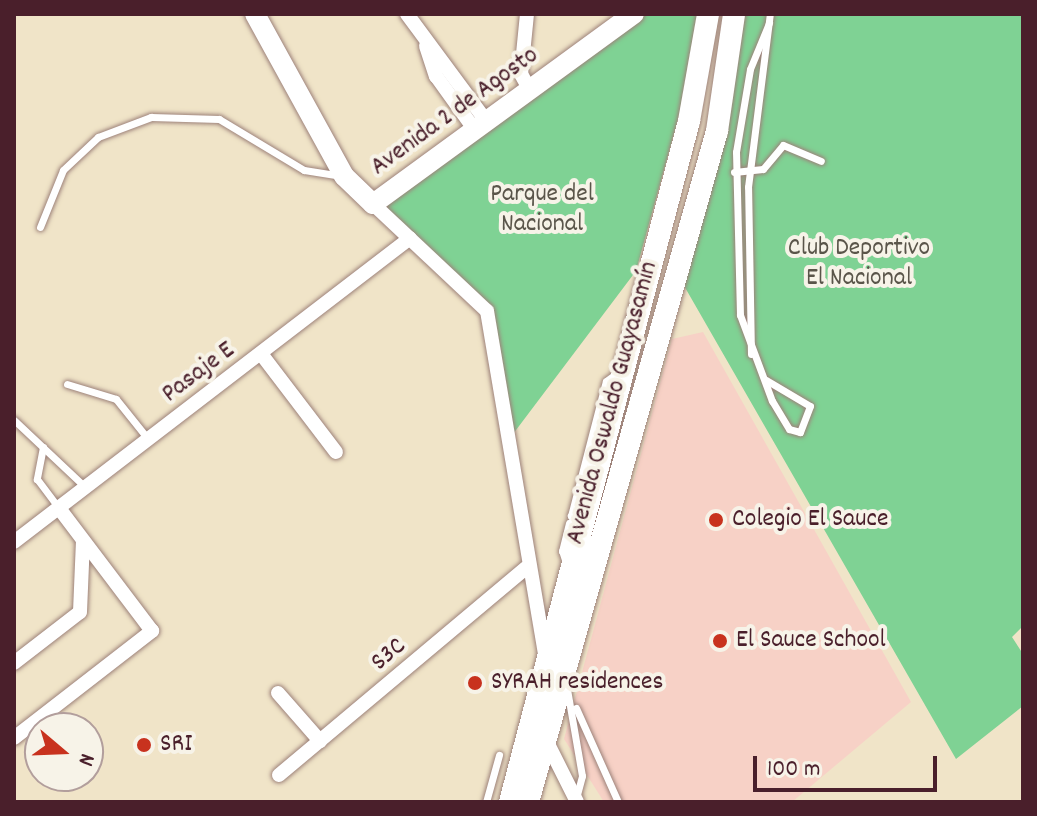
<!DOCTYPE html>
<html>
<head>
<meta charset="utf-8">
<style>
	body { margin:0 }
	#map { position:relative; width:1037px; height:816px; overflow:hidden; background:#f0e4c8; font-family:Dekko,sans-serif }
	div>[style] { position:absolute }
	.built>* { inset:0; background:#f7d1c6 }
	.green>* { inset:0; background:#7fd294 }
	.roads { filter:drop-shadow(0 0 2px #9d827a) drop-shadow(0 0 2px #9d827a) }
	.lane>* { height:7px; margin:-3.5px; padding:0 3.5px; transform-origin:3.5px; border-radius:3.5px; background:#fff }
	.street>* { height:14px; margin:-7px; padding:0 7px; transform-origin:7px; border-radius:7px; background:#fff }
	.secondary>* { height:20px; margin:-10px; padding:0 10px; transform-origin:10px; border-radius:10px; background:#fff }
	.primary>* { height:22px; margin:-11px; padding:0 11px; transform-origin:11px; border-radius:11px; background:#fff }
	.dots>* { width:22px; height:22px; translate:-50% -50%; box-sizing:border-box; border:4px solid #f7f3e8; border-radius:50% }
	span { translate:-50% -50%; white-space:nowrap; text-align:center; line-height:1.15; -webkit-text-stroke:8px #f7f3e8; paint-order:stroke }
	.street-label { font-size:26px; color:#4a1f2b }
	.park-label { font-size:26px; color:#5a554a }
	.poi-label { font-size:26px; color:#4a1f2b }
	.left { translate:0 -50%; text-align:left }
	.frame { position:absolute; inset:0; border:16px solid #4a1f2b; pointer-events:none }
	.north { position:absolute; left:24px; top:712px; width:80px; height:80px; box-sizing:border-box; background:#f7f3e8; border:2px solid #b29e9c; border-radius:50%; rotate:109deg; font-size:22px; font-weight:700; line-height:32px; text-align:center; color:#4a1f2b }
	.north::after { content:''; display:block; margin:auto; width:28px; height:36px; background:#c8321e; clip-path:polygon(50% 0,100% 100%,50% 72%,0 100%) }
	.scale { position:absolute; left:753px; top:756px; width:184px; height:36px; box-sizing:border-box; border:4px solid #4a1f2b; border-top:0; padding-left:10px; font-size:24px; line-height:28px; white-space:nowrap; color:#4a1f2b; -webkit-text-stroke:6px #f7f3e8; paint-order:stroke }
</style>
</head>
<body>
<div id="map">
	<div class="built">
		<i style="clip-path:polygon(703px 332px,911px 702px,792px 802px,604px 802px,564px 739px,672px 339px)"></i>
	</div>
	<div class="green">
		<i style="clip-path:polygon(634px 14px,707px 14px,636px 271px,510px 438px,489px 309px,376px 197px)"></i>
		<i style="clip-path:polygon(745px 14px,1023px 14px,1023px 626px,1012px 637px,1023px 654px,1023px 706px,956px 759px,683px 284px,730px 106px)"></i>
	</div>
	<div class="roads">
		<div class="lane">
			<i style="left:734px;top:172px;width:29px;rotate:-6deg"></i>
			<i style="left:763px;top:169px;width:31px;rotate:-50deg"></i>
			<i style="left:783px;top:145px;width:41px;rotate:22.8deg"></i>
			<i style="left:40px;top:227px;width:61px;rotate:-68deg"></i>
			<i style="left:63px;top:170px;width:48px;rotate:-43.3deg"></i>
			<i style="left:98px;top:137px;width:57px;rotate:-20.7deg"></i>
			<i style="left:151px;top:117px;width:68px;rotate:1.7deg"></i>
			<i style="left:219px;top:119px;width:99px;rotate:31deg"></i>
			<i style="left:304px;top:170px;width:38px;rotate:9deg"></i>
			<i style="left:751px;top:354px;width:167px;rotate:-91deg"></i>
			<i style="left:748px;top:187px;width:174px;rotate:-82.8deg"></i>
			<i style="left:766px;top:380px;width:51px;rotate:30.6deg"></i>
			<i style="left:810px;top:406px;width:28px;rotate:111deg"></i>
			<i style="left:800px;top:432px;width:11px;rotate:-165deg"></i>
			<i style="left:789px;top:429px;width:33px;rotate:-121deg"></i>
			<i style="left:772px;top:401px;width:92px;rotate:-110.4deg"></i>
			<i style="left:740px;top:315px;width:163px;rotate:-91.4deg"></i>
			<i style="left:736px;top:152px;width:84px;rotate:-80.4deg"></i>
			<i style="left:750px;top:69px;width:50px;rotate:-67.6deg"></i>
			<i style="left:67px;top:384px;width:51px;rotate:17deg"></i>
			<i style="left:116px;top:399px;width:51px;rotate:51.3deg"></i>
			<i style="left:14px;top:420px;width:98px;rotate:43.3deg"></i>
			<i style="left:43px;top:447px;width:33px;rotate:101deg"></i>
			<i style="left:37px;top:479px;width:36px;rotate:53deg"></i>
			<i style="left:579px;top:527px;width:14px;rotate:-126deg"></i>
			<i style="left:571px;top:516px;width:139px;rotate:-75.5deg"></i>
			<i style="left:606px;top:381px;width:14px;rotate:-36deg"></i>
			<i style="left:567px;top:566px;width:16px;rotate:-108deg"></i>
			<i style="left:562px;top:551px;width:29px;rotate:-76deg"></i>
			<i style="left:567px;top:689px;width:88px;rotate:80.2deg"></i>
			<i style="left:582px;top:776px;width:23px;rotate:105deg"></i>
			<i style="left:576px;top:708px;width:103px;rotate:65.9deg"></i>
			<i style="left:486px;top:802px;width:49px;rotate:-74.5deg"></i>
		</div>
		<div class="street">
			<i style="left:407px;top:14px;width:134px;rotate:53.5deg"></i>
			<i style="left:527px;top:14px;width:60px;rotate:95.7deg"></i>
			<i style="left:521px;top:74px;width:18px;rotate:61deg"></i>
			<i style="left:426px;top:46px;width:32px;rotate:72deg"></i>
			<i style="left:436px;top:76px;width:67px;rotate:54.2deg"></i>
			<i style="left:373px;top:204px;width:156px;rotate:43.2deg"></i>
			<i style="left:487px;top:311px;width:353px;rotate:80.4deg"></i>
			<i style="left:262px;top:355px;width:122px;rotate:52.7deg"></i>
			<i style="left:14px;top:542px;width:499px;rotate:-37.5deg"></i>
			<i style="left:14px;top:663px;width:83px;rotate:-37.7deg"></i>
			<i style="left:80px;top:612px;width:71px;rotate:-87.6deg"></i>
			<i style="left:278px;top:693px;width:64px;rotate:48.8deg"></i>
			<i style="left:14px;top:738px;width:175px;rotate:-37.8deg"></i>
			<i style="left:152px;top:631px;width:154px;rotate:-127.1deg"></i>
			<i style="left:547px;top:742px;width:67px;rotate:63.4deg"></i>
			<i style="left:279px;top:775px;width:322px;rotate:-40deg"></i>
		</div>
		<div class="secondary">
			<i style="left:255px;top:14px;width:185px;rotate:61.2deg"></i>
			<i style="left:344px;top:176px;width:40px;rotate:44deg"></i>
			<i style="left:373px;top:204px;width:323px;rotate:-36.1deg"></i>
		</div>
		<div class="primary">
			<i style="left:510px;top:802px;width:704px;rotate:-75.27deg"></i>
			<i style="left:689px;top:121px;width:109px;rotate:-79.9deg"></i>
			<i style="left:528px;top:802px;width:697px;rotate:-74.27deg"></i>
			<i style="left:717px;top:131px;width:118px;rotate:-81.7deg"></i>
		</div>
	</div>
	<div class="dots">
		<i style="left:716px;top:520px;background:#c8321e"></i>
		<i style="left:720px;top:641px;background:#c8321e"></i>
		<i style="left:475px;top:683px;background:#c8321e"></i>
		<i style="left:144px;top:745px;background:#c8321e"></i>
	</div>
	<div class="street-label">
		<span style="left:455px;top:112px;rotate:-36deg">Avenida 2 de Agosto</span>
		<span style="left:199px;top:373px;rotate:-37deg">Pasaje E</span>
		<span style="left:613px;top:403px;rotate:-75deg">Avenida Oswaldo Guayasamín</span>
		<span style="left:389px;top:655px;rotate:-40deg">S3C</span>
	</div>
	<div class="park-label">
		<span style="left:542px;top:210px">Parque del<br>Nacional</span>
		<span style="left:859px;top:264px">Club Deportivo<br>El Nacional</span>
	</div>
	<div class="poi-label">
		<span class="left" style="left:732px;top:520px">Colegio El Sauce</span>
		<span class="left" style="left:736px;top:641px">El Sauce School</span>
		<span class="left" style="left:491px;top:683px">SYRAH residences</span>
		<span class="left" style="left:160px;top:745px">SRI</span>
	</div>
	<div class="frame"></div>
	<div class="north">N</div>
	<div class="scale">100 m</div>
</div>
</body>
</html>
